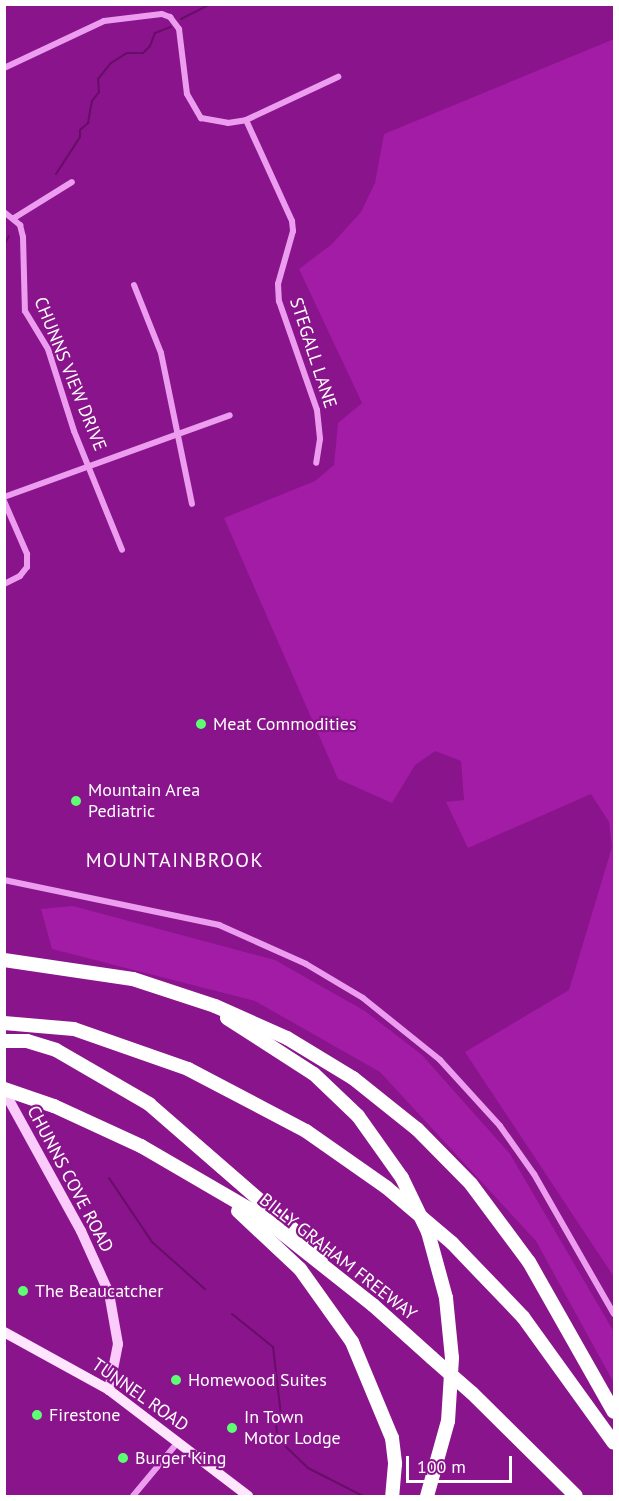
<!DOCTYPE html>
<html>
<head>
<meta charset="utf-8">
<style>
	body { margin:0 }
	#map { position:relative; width:619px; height:1501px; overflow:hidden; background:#8a148c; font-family:"PT Sans",sans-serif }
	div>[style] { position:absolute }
	.green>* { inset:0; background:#a21ca6 }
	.stream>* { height:2px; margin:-1px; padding:0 1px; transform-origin:1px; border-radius:1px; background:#680d68 }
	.minor>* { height:6px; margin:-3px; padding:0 3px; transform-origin:3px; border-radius:3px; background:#ed9df0 }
	.secondary>* { height:10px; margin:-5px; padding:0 5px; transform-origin:5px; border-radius:5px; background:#facbfb }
	.primary>* { height:10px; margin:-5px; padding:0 5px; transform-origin:5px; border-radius:5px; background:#ffe6fe }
	.motorway>* { height:14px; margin:-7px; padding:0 7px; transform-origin:7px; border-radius:7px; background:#fff }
	.motorway-bridge>* { height:14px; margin:-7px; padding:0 7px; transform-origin:7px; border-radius:7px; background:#fff }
	.dots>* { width:16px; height:16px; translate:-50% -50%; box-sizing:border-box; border:3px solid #8a148c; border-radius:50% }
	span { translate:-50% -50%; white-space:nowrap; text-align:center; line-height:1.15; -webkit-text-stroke:4.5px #8a148c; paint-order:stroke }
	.street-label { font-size:18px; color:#fff }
	.poi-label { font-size:18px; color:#fff }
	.left { translate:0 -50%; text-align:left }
	.neighbourhood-label { font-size:20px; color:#fff; letter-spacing:1.5px }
	.frame { position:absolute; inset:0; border:6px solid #fff; pointer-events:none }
	.scale { position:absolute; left:406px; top:1456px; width:106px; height:27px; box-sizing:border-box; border:3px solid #fff; border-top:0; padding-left:8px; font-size:18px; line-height:21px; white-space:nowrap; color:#fff; -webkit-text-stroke:4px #8a148c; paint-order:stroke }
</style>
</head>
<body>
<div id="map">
	<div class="green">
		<i style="clip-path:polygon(614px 39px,614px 1277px,465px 1052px,569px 990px,612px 847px,609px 822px,591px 794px,468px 848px,446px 802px,464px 800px,461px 761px,435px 751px,415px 765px,392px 803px,338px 779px,224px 518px,315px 481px,334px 465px,338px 423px,362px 403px,299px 269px,332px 244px,361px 212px,375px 183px,384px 134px)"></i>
		<i style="clip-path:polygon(73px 906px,275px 960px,365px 1011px,422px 1055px,510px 1154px,614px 1332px,614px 1383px,536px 1241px,380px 1072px,255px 1001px,52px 949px,41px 909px)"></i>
	</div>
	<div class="stream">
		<i style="left:181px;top:19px;width:33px;rotate:-27deg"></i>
		<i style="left:56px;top:174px;width:44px;rotate:-57deg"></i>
		<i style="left:80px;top:137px;width:7px;rotate:-90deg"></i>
		<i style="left:80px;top:130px;width:11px;rotate:-41deg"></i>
		<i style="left:88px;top:123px;width:22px;rotate:-80deg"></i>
		<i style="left:92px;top:101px;width:11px;rotate:-52deg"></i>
		<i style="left:99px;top:92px;width:13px;rotate:-94deg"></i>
		<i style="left:98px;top:79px;width:21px;rotate:-51deg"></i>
		<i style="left:111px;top:63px;width:19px;rotate:-32deg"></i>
		<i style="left:127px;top:53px;width:16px"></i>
		<i style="left:143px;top:53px;width:10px;rotate:-45deg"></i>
		<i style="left:150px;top:46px;width:14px;rotate:-69deg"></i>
		<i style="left:155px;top:33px;width:17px;rotate:-21deg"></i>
		<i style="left:4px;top:245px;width:10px;rotate:-61deg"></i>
		<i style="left:109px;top:1178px;width:77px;rotate:56.1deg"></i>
		<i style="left:152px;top:1242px;width:71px;rotate:41.6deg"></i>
		<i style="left:232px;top:1314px;width:53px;rotate:38.8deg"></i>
		<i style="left:273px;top:1347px;width:68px;rotate:83.3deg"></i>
		<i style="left:281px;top:1415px;width:11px;rotate:117deg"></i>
		<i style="left:276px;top:1425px;width:14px;rotate:82deg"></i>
		<i style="left:278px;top:1439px;width:42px;rotate:44deg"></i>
		<i style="left:308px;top:1468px;width:62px;rotate:27deg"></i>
	</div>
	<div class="minor">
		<i style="left:4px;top:68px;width:110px;rotate:-25.2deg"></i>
		<i style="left:104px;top:21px;width:58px;rotate:-6.9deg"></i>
		<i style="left:162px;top:14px;width:9px;rotate:21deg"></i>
		<i style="left:170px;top:17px;width:15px;rotate:53deg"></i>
		<i style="left:179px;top:29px;width:65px;rotate:83deg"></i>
		<i style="left:187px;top:94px;width:28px;rotate:60deg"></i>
		<i style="left:201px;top:118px;width:27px;rotate:10deg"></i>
		<i style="left:228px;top:123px;width:18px;rotate:-9deg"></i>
		<i style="left:246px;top:120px;width:102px;rotate:-25.1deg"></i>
		<i style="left:246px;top:120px;width:111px;rotate:65.5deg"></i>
		<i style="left:292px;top:221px;width:10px;rotate:84deg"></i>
		<i style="left:293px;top:231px;width:55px;rotate:105.8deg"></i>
		<i style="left:278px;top:284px;width:17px;rotate:87deg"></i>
		<i style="left:279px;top:301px;width:115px;rotate:70.8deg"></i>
		<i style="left:317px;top:410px;width:29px;rotate:84deg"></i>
		<i style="left:320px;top:439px;width:24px;rotate:99deg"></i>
		<i style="left:4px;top:212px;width:21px;rotate:39deg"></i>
		<i style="left:20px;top:225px;width:12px;rotate:76deg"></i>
		<i style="left:23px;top:237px;width:74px;rotate:88.5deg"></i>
		<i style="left:25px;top:311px;width:44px;rotate:58.8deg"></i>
		<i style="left:48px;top:349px;width:86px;rotate:72.4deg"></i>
		<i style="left:74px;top:431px;width:128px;rotate:68deg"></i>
		<i style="left:14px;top:218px;width:68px;rotate:-31.8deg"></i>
		<i style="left:134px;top:285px;width:73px;rotate:68.3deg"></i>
		<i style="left:161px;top:353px;width:154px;rotate:78.4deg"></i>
		<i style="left:4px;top:497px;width:240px;rotate:-19.9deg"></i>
		<i style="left:4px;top:501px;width:58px;rotate:66.5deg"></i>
		<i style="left:27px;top:554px;width:13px;rotate:90deg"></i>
		<i style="left:27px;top:567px;width:11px;rotate:128deg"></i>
		<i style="left:20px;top:576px;width:18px;rotate:153deg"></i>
		<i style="left:4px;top:880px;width:220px;rotate:11.8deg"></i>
		<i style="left:219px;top:925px;width:95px;rotate:24.1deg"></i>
		<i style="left:306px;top:964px;width:66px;rotate:30.8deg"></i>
		<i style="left:363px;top:998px;width:99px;rotate:38.8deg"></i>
		<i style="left:440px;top:1060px;width:89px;rotate:47.7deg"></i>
		<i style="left:500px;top:1126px;width:59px;rotate:54.7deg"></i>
		<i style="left:534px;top:1174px;width:161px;rotate:60.3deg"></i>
		<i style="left:133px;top:1496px;width:70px;rotate:-50.2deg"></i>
	</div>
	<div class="secondary">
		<i style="left:4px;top:1091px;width:160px;rotate:61.2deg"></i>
		<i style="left:81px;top:1231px;width:68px;rotate:65.7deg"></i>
		<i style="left:109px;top:1293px;width:52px;rotate:80deg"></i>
		<i style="left:118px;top:1344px;width:47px;rotate:101.1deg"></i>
	</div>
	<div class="primary">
		<i style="left:4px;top:1332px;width:120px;rotate:28.9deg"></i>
		<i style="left:109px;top:1390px;width:175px;rotate:37.3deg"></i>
	</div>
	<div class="motorway">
		<i style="left:4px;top:960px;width:130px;rotate:8.4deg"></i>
		<i style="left:133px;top:979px;width:86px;rotate:18.2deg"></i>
		<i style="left:215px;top:1006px;width:79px;rotate:24deg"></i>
		<i style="left:287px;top:1038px;width:77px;rotate:31.2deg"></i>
		<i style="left:353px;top:1078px;width:82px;rotate:38.6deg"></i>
		<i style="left:417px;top:1129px;width:77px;rotate:45.5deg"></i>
		<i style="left:471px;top:1184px;width:97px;rotate:53.4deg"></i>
		<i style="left:529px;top:1262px;width:172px;rotate:60.5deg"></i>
		<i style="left:227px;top:1018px;width:103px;rotate:32.8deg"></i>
		<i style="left:314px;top:1074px;width:61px;rotate:43.7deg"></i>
		<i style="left:358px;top:1116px;width:76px;rotate:54.6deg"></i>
		<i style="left:402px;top:1178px;width:60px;rotate:64.3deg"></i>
		<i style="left:428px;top:1232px;width:68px;rotate:74.7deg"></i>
		<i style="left:446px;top:1298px;width:60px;rotate:84.3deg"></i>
		<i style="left:452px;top:1358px;width:63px;rotate:93.6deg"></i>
		<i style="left:448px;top:1421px;width:78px;rotate:105.6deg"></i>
		<i style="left:4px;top:1023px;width:70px;rotate:4.9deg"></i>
		<i style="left:74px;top:1029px;width:121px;rotate:19.3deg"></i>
		<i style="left:188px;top:1069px;width:133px;rotate:27.7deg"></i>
		<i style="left:306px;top:1131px;width:98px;rotate:35deg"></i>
		<i style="left:4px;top:1041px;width:23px"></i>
		<i style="left:27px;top:1041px;width:30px;rotate:17deg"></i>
		<i style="left:56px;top:1050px;width:108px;rotate:30.1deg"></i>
		<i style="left:149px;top:1104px;width:230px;rotate:41deg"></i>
		<i style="left:4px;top:1089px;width:53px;rotate:18.8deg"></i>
		<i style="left:54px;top:1106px;width:96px;rotate:24.7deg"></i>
		<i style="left:141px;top:1146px;width:135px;rotate:30.2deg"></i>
		<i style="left:258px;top:1214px;width:147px;rotate:38.4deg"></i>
		<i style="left:373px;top:1305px;width:79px;rotate:41.9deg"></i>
		<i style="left:238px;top:1211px;width:85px;rotate:43.1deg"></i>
		<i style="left:300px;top:1269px;width:90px;rotate:54.5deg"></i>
		<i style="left:352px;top:1342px;width:104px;rotate:67.4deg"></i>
		<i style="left:392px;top:1438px;width:26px;rotate:83deg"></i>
		<i style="left:395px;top:1464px;width:32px;rotate:95deg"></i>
		<i style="left:452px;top:1243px;width:103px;rotate:46.2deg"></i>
		<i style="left:523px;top:1317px;width:155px;rotate:54.2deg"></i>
		<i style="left:472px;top:1393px;width:146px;rotate:44.7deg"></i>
	</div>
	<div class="motorway-bridge">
		<i style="left:386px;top:1187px;width:87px;rotate:40.3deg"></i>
		<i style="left:432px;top:1358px;width:53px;rotate:41.2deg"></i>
	</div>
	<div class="dots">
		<i style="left:201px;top:724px;background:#5cff72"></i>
		<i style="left:76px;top:801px;background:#5cff72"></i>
		<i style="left:23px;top:1291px;background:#5cff72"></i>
		<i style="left:176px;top:1380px;background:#5cff72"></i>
		<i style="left:37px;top:1415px;background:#5cff72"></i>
		<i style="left:232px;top:1428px;background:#5cff72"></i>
		<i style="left:123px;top:1458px;background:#5cff72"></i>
	</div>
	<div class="street-label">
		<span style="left:313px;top:353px;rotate:72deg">STEGALL LANE</span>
		<span style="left:70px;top:374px;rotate:68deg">CHUNNS VIEW DRIVE</span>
		<span style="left:70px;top:1179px;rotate:62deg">CHUNNS COVE ROAD</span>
		<span style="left:338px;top:1257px;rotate:38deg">BILLY GRAHAM FREEWAY</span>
		<span style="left:140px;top:1395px;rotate:35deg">TUNNEL ROAD</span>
	</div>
	<div class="poi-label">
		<span class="left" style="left:213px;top:724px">Meat Commodities</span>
		<span class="left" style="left:88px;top:801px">Mountain Area<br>Pediatric</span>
		<span class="left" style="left:35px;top:1291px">The Beaucatcher</span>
		<span class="left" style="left:188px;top:1380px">Homewood Suites</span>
		<span class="left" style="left:49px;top:1415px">Firestone</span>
		<span class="left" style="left:244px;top:1428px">In Town<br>Motor Lodge</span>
		<span class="left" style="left:135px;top:1458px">Burger King</span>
	</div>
	<div class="neighbourhood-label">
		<span style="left:175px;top:860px">MOUNTAINBROOK</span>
	</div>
	<div class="frame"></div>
	<div class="scale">100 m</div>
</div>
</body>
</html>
